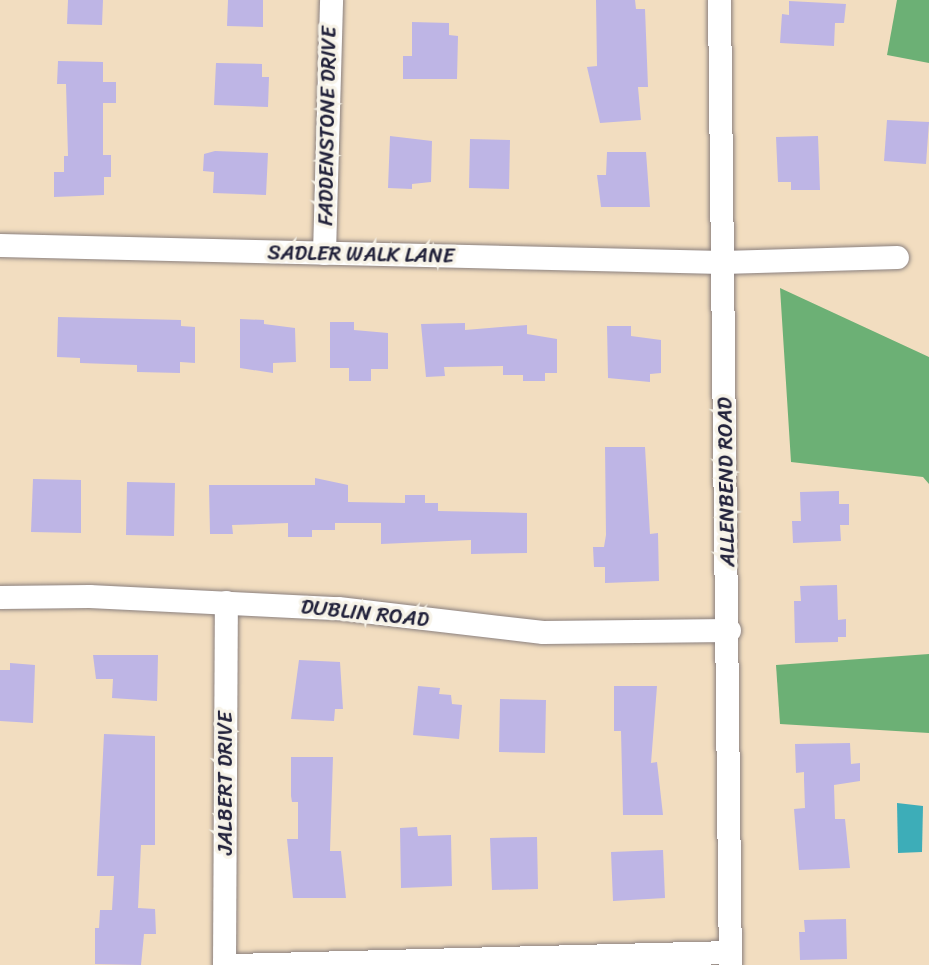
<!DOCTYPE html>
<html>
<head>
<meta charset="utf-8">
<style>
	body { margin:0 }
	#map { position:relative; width:929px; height:965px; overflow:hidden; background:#f2ddc0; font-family:Sriracha,sans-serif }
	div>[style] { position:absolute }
	.forest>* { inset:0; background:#6cb075 }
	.water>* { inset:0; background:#3dadb8 }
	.building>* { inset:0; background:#beb5e5 }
	.roads { filter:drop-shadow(0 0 2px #8a807e) drop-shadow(0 0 2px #8a807e) }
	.minor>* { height:23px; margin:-11.5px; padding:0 11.5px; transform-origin:11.5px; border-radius:11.5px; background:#fff }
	span { translate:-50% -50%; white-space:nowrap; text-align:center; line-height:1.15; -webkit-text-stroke:7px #f7f3e8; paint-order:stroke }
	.street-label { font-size:21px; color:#22223b }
</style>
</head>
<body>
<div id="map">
	<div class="forest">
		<i style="clip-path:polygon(897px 0,929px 0,929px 63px,887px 55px)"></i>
		<i style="clip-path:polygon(780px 288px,929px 357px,929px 484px,923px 477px,791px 462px)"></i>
		<i style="clip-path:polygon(929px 654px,929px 733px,780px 724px,776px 665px)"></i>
	</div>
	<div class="water">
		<i style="clip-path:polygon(897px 803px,923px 806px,922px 852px,898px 853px)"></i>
	</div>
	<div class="building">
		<i style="clip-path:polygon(68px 0,103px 0,102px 25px,67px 24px)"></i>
		<i style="clip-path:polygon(228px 0,263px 0,263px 27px,227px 26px)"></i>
		<i style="clip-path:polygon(596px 0,635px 0,636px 9px,645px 9px,648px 87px,638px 87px,641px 120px,600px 123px,587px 67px,597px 66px)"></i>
		<i style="clip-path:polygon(789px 1px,846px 4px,844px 23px,835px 23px,834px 46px,780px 43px,782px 14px,789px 15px)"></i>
		<i style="clip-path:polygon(412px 22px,449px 23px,449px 35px,458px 36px,457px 79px,403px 79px,403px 56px,412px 56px)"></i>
		<i style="clip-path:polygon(58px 61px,103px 62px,103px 82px,116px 82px,116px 103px,103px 103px,103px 155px,111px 155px,111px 177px,104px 177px,104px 195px,54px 197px,54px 172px,64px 172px,64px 156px,68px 156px,66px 84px,57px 84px)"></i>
		<i style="clip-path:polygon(216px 63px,262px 64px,262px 77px,269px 77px,268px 107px,214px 105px)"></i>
		<i style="clip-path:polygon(887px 120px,929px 122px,926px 164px,884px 161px)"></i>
		<i style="clip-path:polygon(390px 136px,432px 141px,431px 182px,412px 184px,412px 189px,388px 188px)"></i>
		<i style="clip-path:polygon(818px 136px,820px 190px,791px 190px,791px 182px,778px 182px,776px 137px)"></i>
		<i style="clip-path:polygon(470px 139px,510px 140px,509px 189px,469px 188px)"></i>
		<i style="clip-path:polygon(215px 151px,268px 153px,266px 195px,213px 193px,214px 172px,203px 171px,204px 154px)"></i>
		<i style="clip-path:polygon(607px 152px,646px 152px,650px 207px,601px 207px,597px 175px,606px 175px)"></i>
		<i style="clip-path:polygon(58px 317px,181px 320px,181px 326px,195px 327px,195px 363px,180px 362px,180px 373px,137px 372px,137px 365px,80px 363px,80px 358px,57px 357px)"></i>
		<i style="clip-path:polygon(240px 319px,264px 320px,264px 324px,295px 328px,296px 362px,273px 363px,273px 373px,240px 368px)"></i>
		<i style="clip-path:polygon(330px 322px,354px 322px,354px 330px,388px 333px,388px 369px,371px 369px,371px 381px,349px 381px,349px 368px,330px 368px)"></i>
		<i style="clip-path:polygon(465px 323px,465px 330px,527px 325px,527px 334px,557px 339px,557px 373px,545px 373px,545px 381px,523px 381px,523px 375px,503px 375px,503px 366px,444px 367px,445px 376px,426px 377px,421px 324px)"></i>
		<i style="clip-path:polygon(607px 326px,631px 326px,631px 336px,661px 340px,661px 373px,650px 374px,650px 382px,608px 378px)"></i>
		<i style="clip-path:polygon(605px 447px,645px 447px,650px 534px,658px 533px,659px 581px,605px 583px,605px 567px,594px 567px,593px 547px,604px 547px,606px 535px)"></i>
		<i style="clip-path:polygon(315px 478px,348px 485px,348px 502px,405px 503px,405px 495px,425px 495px,425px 503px,438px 503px,438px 511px,527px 513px,527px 553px,471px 554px,471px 540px,381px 544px,381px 523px,335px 523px,335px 530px,312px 530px,312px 537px,288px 537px,288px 523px,232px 525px,233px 534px,210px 534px,209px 485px,315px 485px)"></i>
		<i style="clip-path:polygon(33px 479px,81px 480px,81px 533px,31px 532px)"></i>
		<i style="clip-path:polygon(127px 482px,175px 483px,174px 536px,126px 535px)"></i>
		<i style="clip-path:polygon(839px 491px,839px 504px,849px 504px,849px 525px,840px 525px,841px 541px,793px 543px,792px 521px,801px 521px,800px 492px)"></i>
		<i style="clip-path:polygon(837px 585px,838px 620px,846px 619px,846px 637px,838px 637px,838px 642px,795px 643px,794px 601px,801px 601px,800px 586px)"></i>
		<i style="clip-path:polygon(93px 655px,158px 655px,157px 701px,112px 698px,113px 679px,96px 679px)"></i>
		<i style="clip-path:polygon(299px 660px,340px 662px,343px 709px,335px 709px,334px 721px,291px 719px)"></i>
		<i style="clip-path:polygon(10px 663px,35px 665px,33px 723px,0 721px,0 670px,10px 670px)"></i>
		<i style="clip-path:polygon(418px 686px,440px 688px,439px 694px,451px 695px,452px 704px,462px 705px,459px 739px,413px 735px)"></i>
		<i style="clip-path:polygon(614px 686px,657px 686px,651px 763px,657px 762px,663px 815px,623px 815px,621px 731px,614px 731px)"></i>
		<i style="clip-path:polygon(500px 699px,546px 700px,545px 753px,499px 752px)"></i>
		<i style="clip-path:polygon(104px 734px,155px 736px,155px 845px,141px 845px,138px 908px,155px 909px,156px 934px,144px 934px,141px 965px,95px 964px,95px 928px,99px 928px,100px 910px,112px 910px,114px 876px,97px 876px)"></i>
		<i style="clip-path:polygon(850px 743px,851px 764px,860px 763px,860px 781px,834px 785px,835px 819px,845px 819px,850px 868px,799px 870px,794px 809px,805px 808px,804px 780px,804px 772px,796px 773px,795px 744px)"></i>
		<i style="clip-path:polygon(291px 757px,333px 757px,330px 851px,341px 851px,346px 898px,293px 898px,287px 839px,298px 839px,298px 802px,292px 802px,291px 796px)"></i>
		<i style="clip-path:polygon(417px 827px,418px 836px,451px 835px,452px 886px,401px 888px,400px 828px)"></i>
		<i style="clip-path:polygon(537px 837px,538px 889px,492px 890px,490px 838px)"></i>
		<i style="clip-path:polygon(663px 850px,665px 898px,613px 901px,611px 852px)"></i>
		<i style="clip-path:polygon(846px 919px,847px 959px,800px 960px,799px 932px,805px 932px,804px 920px)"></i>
	</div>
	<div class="roads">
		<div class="minor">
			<i style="left:719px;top:0;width:965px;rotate:89.35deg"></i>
			<i style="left:0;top:245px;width:722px;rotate:1.35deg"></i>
			<i style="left:722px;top:262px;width:175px;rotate:-1.6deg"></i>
			<i style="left:324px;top:253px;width:253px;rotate:-88.4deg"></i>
			<i style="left:0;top:597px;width:89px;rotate:-0.6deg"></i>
			<i style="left:89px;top:596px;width:249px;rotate:2.8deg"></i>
			<i style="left:338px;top:608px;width:206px;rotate:6.7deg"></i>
			<i style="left:543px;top:632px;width:186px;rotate:-0.6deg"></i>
			<i style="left:224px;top:965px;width:363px;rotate:-89.7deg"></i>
			<i style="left:234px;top:965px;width:496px;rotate:-1.5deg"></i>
		</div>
	</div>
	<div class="street-label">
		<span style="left:327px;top:126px;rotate:-89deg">FADDENSTONE DRIVE</span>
		<span style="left:361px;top:254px;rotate:1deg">SADLER WALK LANE</span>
		<span style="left:726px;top:482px;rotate:-91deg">ALLENBEND ROAD</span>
		<span style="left:365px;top:613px;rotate:6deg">DUBLIN ROAD</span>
		<span style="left:225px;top:783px;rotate:-90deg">JALBERT DRIVE</span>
	</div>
</div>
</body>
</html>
